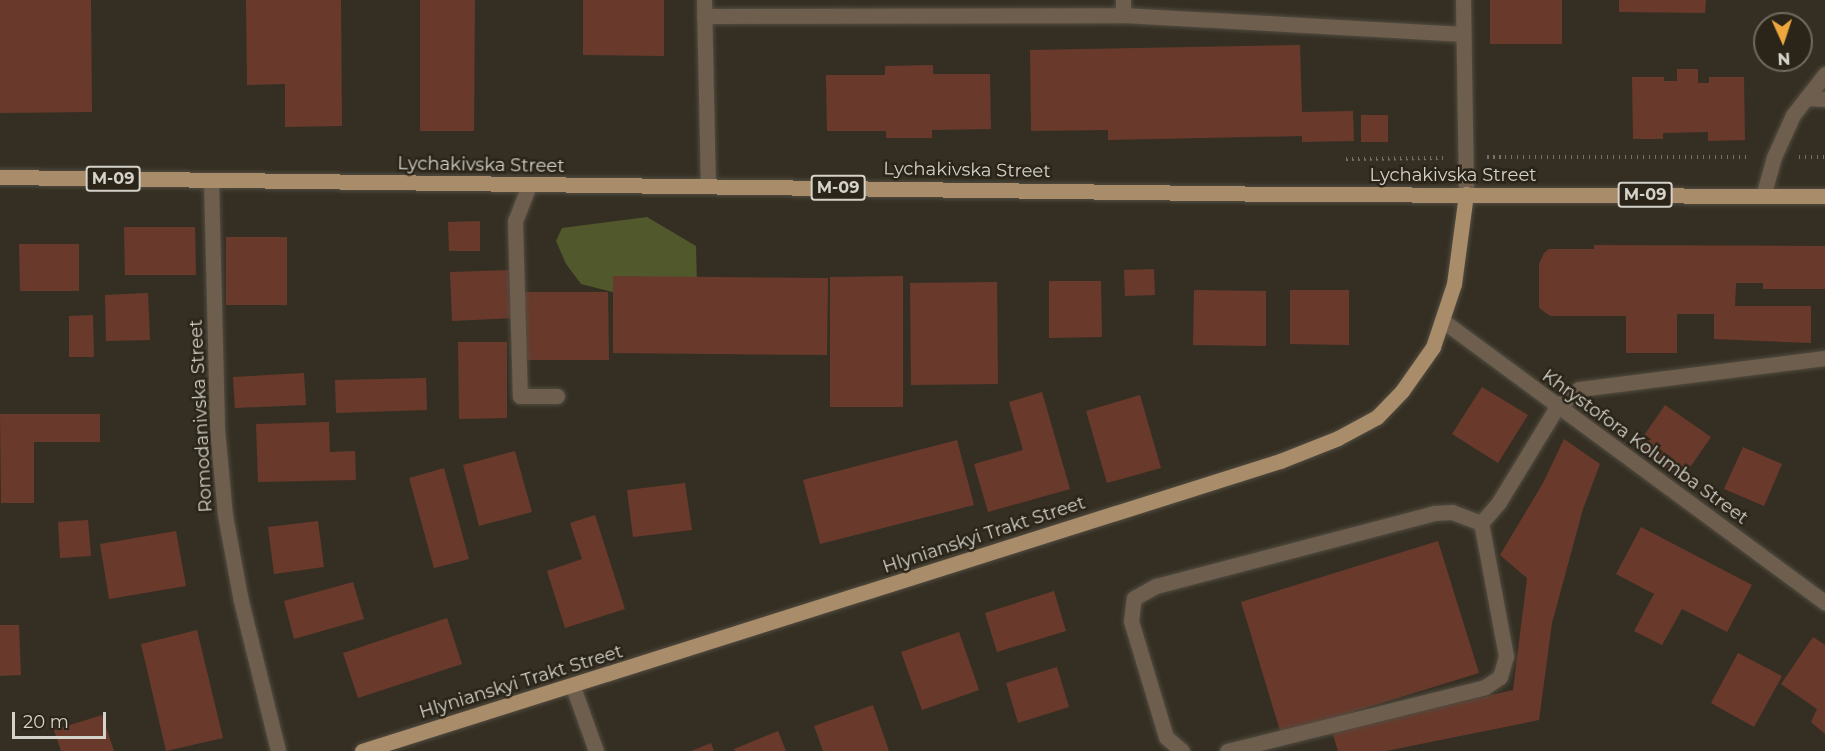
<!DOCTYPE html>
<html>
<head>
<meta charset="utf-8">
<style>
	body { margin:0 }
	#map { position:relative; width:1825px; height:751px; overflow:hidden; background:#352f23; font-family:Montserrat,sans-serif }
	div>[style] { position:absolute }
	.green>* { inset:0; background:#51582c }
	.building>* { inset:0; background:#693a2c }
	.path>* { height:4px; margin-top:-2px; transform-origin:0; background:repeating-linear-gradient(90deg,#747065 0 1.5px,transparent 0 6px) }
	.roads { filter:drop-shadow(0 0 2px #524c41) drop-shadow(0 0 2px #524c41) }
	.service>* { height:15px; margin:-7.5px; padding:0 7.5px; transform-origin:7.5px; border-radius:7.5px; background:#6d5e4e }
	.minor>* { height:15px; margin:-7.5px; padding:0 7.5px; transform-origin:7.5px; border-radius:7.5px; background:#6d5e4e }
	.primary>* { height:15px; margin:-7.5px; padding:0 7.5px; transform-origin:7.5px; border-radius:7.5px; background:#a98c69 }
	span { translate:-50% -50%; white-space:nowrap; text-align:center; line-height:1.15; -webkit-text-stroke:5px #2b2519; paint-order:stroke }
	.shield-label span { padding:2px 4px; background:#2b2519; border:2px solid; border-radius:4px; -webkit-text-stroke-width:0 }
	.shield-label { font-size:16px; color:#d5d2ca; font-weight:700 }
	.street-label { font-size:18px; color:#d5d2ca }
	.north { position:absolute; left:1753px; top:12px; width:60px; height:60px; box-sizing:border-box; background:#2b2519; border:2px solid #6f6a60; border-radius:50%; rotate:177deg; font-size:16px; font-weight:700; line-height:24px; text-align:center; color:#d5d2ca }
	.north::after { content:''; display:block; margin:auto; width:21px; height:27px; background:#eea73d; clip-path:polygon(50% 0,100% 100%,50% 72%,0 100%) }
	.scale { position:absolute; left:12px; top:712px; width:94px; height:27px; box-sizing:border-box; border:3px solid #d5d2ca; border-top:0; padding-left:8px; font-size:18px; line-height:21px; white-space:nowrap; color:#d5d2ca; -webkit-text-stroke:4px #2b2519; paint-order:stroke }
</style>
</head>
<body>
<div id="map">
	<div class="green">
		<i style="clip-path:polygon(647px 217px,696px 246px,697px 286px,636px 298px,581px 284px,566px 264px,556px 241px,562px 228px)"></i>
	</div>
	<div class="building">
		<i style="clip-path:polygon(0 0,91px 0,92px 112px,0 113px)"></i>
		<i style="clip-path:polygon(246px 0,341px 0,342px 126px,285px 127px,285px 84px,247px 85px)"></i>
		<i style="clip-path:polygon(420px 0,475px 0,474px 131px,420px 131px)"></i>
		<i style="clip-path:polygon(583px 0,664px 0,664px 56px,583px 55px)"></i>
		<i style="clip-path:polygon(1490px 0,1562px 0,1562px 44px,1490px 44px)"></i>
		<i style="clip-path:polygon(1619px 0,1706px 0,1705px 13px,1619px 12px)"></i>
		<i style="clip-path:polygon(1300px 45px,1302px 112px,1353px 111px,1354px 141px,1302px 142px,1302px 136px,1108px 140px,1108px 130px,1031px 131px,1030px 50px)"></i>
		<i style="clip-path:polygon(933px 65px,933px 74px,990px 74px,991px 129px,932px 130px,932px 138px,886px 138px,886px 131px,827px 131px,826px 75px,885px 75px,885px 66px)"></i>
		<i style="clip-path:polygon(1677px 69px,1698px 69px,1698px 83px,1709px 83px,1709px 77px,1744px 77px,1745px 140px,1708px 141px,1708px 132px,1663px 133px,1663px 139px,1633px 139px,1632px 77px,1664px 77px,1664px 81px,1677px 81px)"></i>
		<i style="clip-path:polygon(1361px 115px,1388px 115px,1388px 142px,1361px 142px)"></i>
		<i style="clip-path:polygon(480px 221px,480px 251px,449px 251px,448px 222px)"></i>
		<i style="clip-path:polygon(124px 227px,195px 227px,196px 275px,125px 275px)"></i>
		<i style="clip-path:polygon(226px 237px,287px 237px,287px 305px,226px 305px)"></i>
		<i style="clip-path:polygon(19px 244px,79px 244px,79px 291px,20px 291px)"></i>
		<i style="clip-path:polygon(1594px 245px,1825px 246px,1825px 289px,1763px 289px,1763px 283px,1736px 283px,1735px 306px,1811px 306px,1811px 343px,1714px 339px,1714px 314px,1677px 314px,1677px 353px,1626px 353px,1626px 316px,1550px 316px,1539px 308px,1539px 264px,1544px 253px,1549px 249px,1594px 249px)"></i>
		<i style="clip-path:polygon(1154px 269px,1155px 295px,1125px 296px,1124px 270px)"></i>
		<i style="clip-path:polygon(513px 270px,515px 318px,452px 321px,450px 272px)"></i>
		<i style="clip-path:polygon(613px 276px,828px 278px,827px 355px,613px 353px)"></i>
		<i style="clip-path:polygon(903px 276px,903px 407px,830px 407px,830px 277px)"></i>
		<i style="clip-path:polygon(1049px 281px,1101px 281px,1102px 337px,1049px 338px)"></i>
		<i style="clip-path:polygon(997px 282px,998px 384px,911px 385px,910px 283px)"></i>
		<i style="clip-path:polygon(1194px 290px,1266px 291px,1266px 346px,1193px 345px)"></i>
		<i style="clip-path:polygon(1290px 290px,1349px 290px,1349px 345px,1290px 344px)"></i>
		<i style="clip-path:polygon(524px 292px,608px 292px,609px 360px,524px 360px)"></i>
		<i style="clip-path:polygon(148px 293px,150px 340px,106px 341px,105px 295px)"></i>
		<i style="clip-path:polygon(93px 315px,94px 357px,69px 357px,69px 316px)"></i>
		<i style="clip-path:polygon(458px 342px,507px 342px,507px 418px,459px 419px)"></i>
		<i style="clip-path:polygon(304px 373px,306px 405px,235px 408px,233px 377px)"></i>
		<i style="clip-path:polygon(426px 378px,427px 410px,336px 413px,335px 380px)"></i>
		<i style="clip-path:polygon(1482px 387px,1528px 415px,1498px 463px,1452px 434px)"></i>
		<i style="clip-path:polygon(1042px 392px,1070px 489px,988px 512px,974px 464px,1023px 450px,1009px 402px)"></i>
		<i style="clip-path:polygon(1140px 395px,1161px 468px,1107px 483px,1086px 411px)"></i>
		<i style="clip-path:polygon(1665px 405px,1711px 437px,1682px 479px,1636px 447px)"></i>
		<i style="clip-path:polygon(0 414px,100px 414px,100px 442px,34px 442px,34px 503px,1px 503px)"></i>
		<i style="clip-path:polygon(329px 422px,330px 452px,355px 451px,356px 480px,258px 482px,256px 424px)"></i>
		<i style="clip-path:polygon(1564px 439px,1600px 464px,1583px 509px,1552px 623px,1539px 720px,1386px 751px,1338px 751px,1332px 732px,1513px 690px,1527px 578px,1500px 555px,1543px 483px)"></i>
		<i style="clip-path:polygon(957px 440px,974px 505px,820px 544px,803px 480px)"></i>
		<i style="clip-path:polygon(1743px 447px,1782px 464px,1764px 506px,1724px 489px)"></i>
		<i style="clip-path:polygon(515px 451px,532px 512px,479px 526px,463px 465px)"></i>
		<i style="clip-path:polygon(444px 468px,469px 559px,434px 568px,409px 478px)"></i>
		<i style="clip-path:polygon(685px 483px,692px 530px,633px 537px,627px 490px)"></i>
		<i style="clip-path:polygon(595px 515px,625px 609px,565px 628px,547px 571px,582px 559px,570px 523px)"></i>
		<i style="clip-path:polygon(88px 520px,91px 556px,60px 558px,58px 522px)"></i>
		<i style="clip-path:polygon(318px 521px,324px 567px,274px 574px,268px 527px)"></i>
		<i style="clip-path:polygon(1641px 527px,1752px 585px,1727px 632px,1682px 609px,1662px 645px,1634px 631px,1654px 594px,1616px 574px)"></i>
		<i style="clip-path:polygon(176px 531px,186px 586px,109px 599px,100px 544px)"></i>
		<i style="clip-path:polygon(1438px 541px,1479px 673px,1281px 734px,1241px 602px)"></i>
		<i style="clip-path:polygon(353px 582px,364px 619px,294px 639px,284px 601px)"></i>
		<i style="clip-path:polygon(1054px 591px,1066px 631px,997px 652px,985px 613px)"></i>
		<i style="clip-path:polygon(447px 618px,462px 664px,358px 698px,343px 653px)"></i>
		<i style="clip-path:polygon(0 625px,19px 625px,21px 675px,0 676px)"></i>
		<i style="clip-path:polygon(197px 630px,223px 738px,166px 751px,141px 644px)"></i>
		<i style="clip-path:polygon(959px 632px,979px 690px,922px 710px,901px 652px)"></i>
		<i style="clip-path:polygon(1813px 637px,1825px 645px,1825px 734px,1811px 722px,1817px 709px,1781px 684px)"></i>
		<i style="clip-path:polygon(1738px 653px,1782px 676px,1754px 727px,1711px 703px)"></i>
		<i style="clip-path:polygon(1057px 667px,1069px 707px,1018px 723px,1006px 683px)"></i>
		<i style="clip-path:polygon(873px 705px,889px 751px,823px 751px,814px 726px)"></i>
		<i style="clip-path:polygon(102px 715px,114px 751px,61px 751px,54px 730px)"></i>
		<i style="clip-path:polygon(778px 731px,786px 751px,735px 751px,734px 749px)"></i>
		<i style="clip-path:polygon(711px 743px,714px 751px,691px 751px)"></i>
	</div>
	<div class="path">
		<i style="left:1487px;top:157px;width:262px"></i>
		<i style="left:1799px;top:157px;width:26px"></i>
		<i style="left:1346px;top:159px;width:97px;rotate:-0.6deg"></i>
	</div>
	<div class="roads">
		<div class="service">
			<i style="left:704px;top:0;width:186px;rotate:88.8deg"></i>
			<i style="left:1463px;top:0;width:194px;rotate:89.1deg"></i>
			<i style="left:1123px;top:15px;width:341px;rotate:3.2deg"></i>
			<i style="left:704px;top:16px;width:419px;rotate:-0.1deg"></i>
			<i style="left:1123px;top:15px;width:15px;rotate:-90deg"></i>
			<i style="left:1806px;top:98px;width:19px;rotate:3deg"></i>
			<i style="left:529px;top:185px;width:39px;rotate:111deg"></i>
			<i style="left:515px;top:221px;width:175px;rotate:88.4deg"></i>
			<i style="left:520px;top:396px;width:37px"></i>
			<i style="left:1763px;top:196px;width:41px;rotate:-74.2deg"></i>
			<i style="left:1774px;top:157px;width:46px;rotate:-65.7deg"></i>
			<i style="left:1793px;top:115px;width:52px;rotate:-52deg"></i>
			<i style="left:1481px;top:523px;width:28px;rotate:-49deg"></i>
			<i style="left:1499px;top:502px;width:111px;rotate:-58.6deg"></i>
			<i style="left:1557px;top:407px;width:28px;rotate:-39deg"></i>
			<i style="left:1579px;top:389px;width:248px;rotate:-7.2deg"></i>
			<i style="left:1182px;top:751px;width:21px;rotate:-139deg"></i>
			<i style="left:1166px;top:737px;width:121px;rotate:-106.8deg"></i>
			<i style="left:1131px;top:621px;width:23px;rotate:-83deg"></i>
			<i style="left:1134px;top:598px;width:25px;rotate:-29deg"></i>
			<i style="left:1156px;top:586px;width:287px;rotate:-14.7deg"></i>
			<i style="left:1434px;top:513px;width:18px;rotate:-3deg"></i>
			<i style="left:1452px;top:512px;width:31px;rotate:21deg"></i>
			<i style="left:1227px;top:751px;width:266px;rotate:-13.9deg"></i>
			<i style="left:1485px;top:687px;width:18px;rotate:-34deg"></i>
			<i style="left:1500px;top:677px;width:22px;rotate:-74deg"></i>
			<i style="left:1506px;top:656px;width:135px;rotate:-100.6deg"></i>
		</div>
		<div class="minor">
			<i style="left:211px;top:180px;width:249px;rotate:88.6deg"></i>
			<i style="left:217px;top:429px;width:86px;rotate:84.7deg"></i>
			<i style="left:225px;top:515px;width:87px;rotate:79.5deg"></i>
			<i style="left:241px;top:601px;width:154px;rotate:76.1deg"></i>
			<i style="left:1443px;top:321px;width:475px;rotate:36.4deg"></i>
			<i style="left:573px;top:687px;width:68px;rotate:70.2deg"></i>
		</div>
		<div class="primary">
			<i style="left:0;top:177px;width:1274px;rotate:0.76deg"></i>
			<i style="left:1274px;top:194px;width:551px;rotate:0.21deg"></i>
			<i style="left:362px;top:751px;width:963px;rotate:-17.53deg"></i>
			<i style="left:1280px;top:461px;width:62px;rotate:-21.6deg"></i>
			<i style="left:1338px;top:438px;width:44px;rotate:-28.3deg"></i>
			<i style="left:1377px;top:417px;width:36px;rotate:-46deg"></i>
			<i style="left:1402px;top:391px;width:54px;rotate:-54.8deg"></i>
			<i style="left:1433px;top:347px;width:66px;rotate:-71.6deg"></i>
			<i style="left:1454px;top:284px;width:91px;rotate:-82.4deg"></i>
		</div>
	</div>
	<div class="shield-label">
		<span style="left:113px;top:179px">М-09</span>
		<span style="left:838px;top:188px">М-09</span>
		<span style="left:1645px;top:195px">М-09</span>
	</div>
	<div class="street-label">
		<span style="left:481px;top:165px;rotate:1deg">Lychakivska Street</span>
		<span style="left:967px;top:170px;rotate:1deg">Lychakivska Street</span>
		<span style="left:1453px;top:175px">Lychakivska Street</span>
		<span style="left:201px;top:416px;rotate:-93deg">Romodanivska Street</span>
		<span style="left:1645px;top:447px;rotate:36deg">Khrystofora Kolumba Street</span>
		<span style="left:984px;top:535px;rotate:-18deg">Hlynianskyi Trakt Street</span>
		<span style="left:521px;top:682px;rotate:-17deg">Hlynianskyi Trakt Street</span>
	</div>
	<div class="north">N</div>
	<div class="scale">20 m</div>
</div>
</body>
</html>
